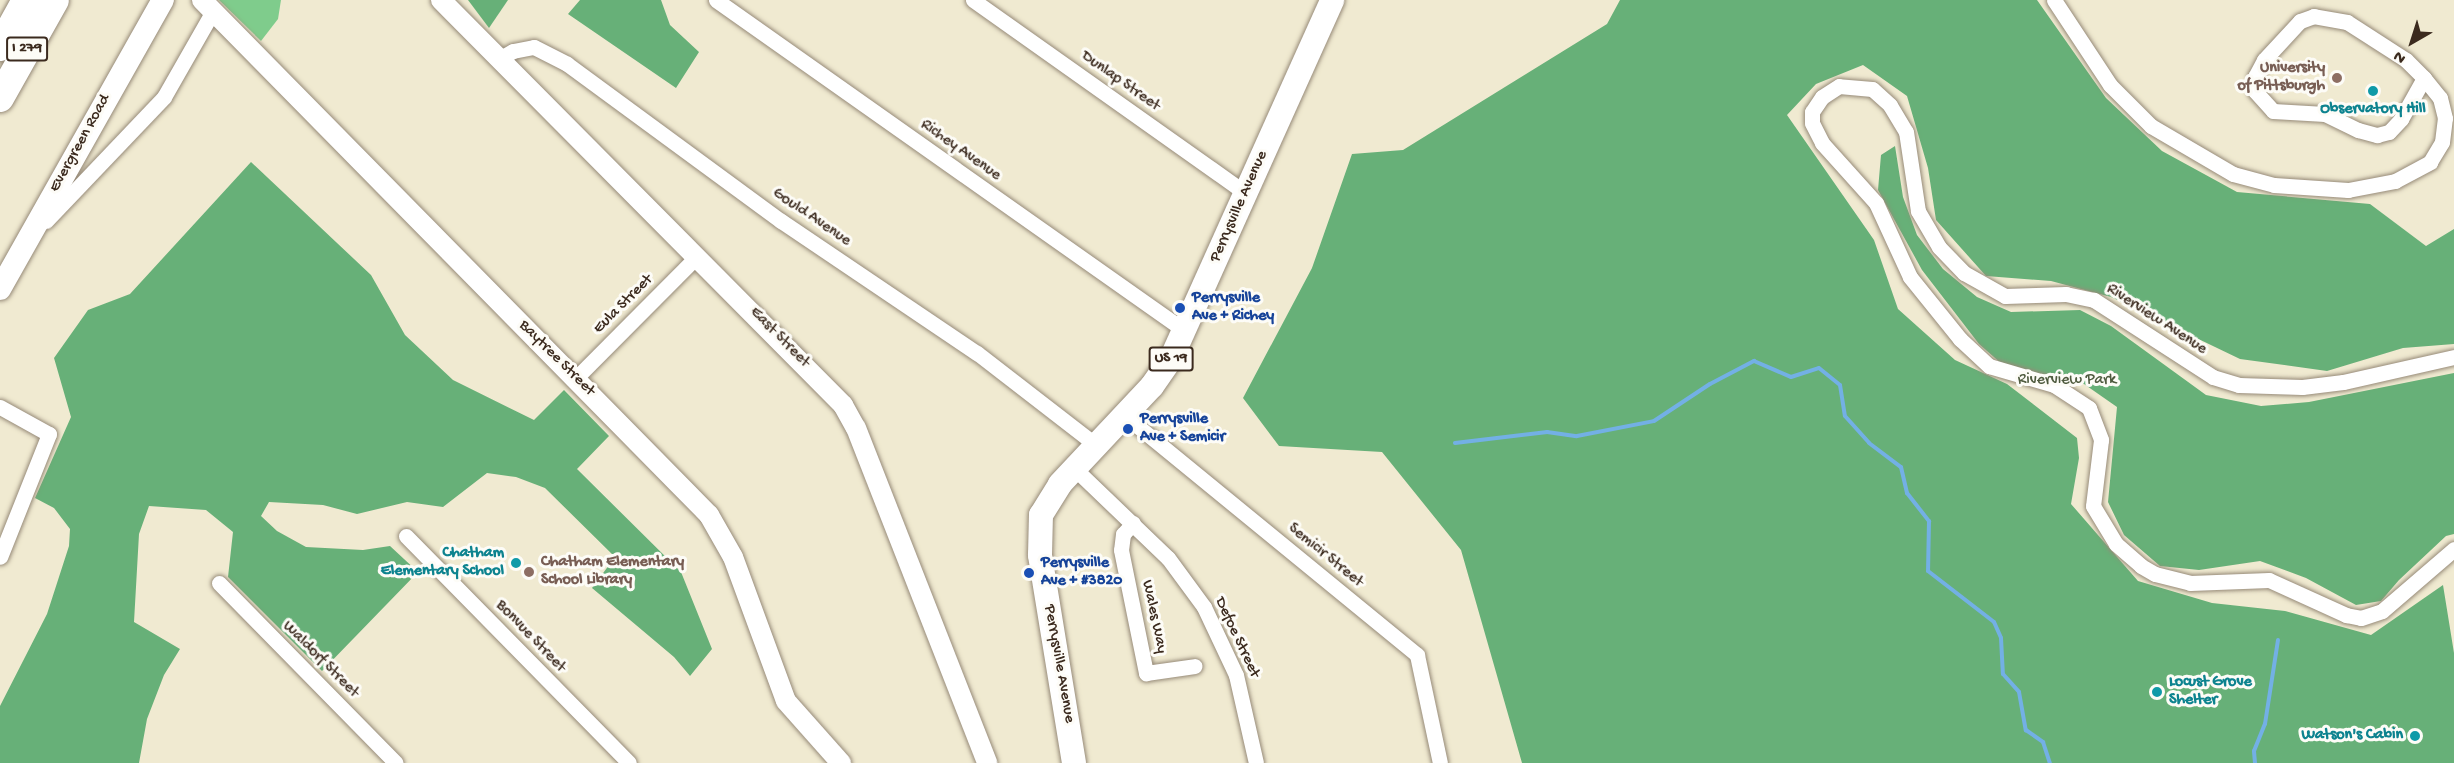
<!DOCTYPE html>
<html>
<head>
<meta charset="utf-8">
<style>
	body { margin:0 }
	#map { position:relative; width:2454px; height:763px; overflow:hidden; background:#f0ead1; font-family:"Gochi Hand",sans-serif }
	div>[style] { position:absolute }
	.green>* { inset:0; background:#7fcc8c }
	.forest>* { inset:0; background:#67b078 }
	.stream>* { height:4px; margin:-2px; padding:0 2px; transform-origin:2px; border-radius:2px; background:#73b0e5 }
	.roads { filter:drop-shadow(0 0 2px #968a78) drop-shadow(0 0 2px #968a78) }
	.minor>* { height:15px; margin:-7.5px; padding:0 7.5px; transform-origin:7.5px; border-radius:7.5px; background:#fff }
	.tertiary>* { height:20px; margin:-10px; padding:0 10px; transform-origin:10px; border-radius:10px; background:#fff }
	.secondary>* { height:22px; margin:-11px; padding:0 11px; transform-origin:11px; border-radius:11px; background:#fff }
	.primary>* { height:24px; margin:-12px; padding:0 12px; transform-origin:12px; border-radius:12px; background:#fff }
	.motorway>* { height:28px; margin:-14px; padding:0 14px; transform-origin:14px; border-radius:14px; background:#fff }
	.dots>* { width:16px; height:16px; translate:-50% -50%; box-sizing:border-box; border:3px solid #fdfcf7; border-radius:50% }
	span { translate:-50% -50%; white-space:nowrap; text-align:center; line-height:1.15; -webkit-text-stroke:6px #fdfcf7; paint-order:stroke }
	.shield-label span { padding:2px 4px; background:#fdfcf7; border:2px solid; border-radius:4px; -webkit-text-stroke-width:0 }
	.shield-label { font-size:15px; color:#3b2a1e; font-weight:700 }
	.education-label { font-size:16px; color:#785e54; font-weight:700 }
	.right { translate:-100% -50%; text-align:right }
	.left { translate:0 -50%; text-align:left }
	.street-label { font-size:16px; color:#3b2a1e }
	.culture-label { font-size:16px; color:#0d838f; font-weight:700 }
	.transit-label { font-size:16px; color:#164399; font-weight:700 }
	.park-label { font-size:16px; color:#4f5b3f }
	.north { position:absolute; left:2382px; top:12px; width:60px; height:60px; -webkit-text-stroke:4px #fdfcf7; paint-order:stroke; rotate:219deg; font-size:16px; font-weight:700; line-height:24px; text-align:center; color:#3b2a1e }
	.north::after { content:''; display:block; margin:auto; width:21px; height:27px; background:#3b2a1e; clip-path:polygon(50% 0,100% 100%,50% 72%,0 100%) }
</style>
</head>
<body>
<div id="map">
	<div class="green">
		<i style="clip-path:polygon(219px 0,281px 0,278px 19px,261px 41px)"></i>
	</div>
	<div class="forest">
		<i style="clip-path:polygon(468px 0,508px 0,489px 28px)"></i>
		<i style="clip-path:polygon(580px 0,661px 0,670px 25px,699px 52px,676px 88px,568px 14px)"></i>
		<i style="clip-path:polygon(1620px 0,2037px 0,2106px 98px,2162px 151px,2237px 192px,2370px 204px,2426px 246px,2454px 229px,2454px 344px,2403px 348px,2327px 371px,2240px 359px,2111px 297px,2051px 281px,1986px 276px,1936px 220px,1928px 168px,1907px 96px,1863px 65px,1816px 84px,1787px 115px,1874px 240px,1898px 309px,1955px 360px,2007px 384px,2077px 438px,2079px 458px,2071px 504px,2138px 581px,2212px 603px,2285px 611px,2371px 635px,2443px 585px,2454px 653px,2454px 763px,1522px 763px,1461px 550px,1382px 452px,1279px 446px,1243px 398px,1312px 268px,1352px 154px,1403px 150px,1607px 24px)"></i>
		<i style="clip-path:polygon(1895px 146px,1903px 197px,1917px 235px,1943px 269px,1977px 297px,2011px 312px,2080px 310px,2111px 326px,2206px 395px,2261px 406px,2309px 402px,2454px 373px,2454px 534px,2446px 536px,2399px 580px,2381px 601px,2356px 605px,2306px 578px,2260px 561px,2199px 570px,2160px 566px,2124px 535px,2108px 502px,2117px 407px,2084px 384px,2003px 365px,1979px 344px,1922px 270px,1878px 190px,1881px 155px)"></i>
		<i style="clip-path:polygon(251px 162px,371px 275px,405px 335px,453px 380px,534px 420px,564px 390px,609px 436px,577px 469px,681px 572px,712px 649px,690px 676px,674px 657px,592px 588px,615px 557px,545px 488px,516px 477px,487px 473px,443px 507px,407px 502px,357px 514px,323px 505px,269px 502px,261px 516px,277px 531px,306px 547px,363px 550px,390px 546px,418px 572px,322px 671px,228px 577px,233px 532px,206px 510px,149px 506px,139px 534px,134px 622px,180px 649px,164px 675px,147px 719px,139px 763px,0 763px,0 706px,47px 614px,69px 546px,70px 529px,54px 508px,35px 498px,71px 417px,54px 358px,88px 310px,130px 294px)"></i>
	</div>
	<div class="stream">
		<i style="left:1455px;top:443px;width:93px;rotate:-6.8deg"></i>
		<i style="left:1547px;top:432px;width:30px;rotate:8deg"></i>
		<i style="left:1577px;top:436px;width:78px;rotate:-11deg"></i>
		<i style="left:1654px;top:421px;width:67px;rotate:-33.5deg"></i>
		<i style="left:1710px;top:384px;width:50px;rotate:-27.6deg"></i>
		<i style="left:1754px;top:361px;width:40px;rotate:23.4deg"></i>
		<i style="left:1791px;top:377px;width:29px;rotate:-18deg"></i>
		<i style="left:1819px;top:368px;width:27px;rotate:39deg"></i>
		<i style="left:1840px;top:385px;width:31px;rotate:81deg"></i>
		<i style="left:1845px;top:416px;width:36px;rotate:48deg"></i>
		<i style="left:1869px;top:443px;width:40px;rotate:37deg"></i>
		<i style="left:1901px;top:467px;width:27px;rotate:77deg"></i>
		<i style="left:1907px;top:493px;width:36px;rotate:52deg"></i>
		<i style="left:1929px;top:521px;width:50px;rotate:91.1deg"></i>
		<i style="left:1928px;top:571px;width:83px;rotate:37.7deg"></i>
		<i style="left:1994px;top:622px;width:17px;rotate:66deg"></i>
		<i style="left:2001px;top:638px;width:36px;rotate:87deg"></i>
		<i style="left:2003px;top:674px;width:24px;rotate:48deg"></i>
		<i style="left:2019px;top:692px;width:39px;rotate:80deg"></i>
		<i style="left:2026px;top:730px;width:21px;rotate:35deg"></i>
		<i style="left:2043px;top:742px;width:22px;rotate:72deg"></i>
		<i style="left:2255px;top:763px;width:12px;rotate:-95deg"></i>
		<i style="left:2254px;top:751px;width:29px;rotate:-68deg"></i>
		<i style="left:2265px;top:724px;width:85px;rotate:-81.2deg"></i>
	</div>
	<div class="roads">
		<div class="minor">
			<i style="left:716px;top:0;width:574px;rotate:35.21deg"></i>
			<i style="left:973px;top:0;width:334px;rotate:35.3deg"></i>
			<i style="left:2054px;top:0;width:102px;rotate:56.6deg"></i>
			<i style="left:2110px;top:85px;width:58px;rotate:45deg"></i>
			<i style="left:2151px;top:126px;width:95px;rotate:30.3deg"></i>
			<i style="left:2233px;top:174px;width:42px;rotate:15deg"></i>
			<i style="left:2274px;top:185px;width:74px;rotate:3.9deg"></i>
			<i style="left:2348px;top:190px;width:48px;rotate:-10.8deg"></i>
			<i style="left:2395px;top:181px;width:40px;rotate:-28deg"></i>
			<i style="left:2430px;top:162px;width:23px;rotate:-59deg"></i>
			<i style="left:2442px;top:142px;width:24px;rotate:-83deg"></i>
			<i style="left:2445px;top:118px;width:21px;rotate:-104deg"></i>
			<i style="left:2440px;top:98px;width:26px;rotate:-129deg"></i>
			<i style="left:2424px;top:78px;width:25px;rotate:-135deg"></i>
			<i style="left:2406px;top:60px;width:70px;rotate:-147.2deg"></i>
			<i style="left:2347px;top:22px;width:34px;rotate:-170deg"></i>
			<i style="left:2314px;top:16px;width:15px;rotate:160deg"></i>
			<i style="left:2300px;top:21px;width:53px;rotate:132.7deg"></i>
			<i style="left:2264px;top:60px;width:19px;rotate:118deg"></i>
			<i style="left:2255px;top:77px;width:14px;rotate:90deg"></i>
			<i style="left:2255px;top:91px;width:27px;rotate:48deg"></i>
			<i style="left:2273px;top:111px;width:52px;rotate:3.3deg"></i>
			<i style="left:2325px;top:114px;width:37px;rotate:26deg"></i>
			<i style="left:2358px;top:130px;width:20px;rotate:15deg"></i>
			<i style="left:2377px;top:135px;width:12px;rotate:-14deg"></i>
			<i style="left:2389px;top:132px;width:18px;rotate:-47deg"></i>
			<i style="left:2401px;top:119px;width:47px;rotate:-60.7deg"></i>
			<i style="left:499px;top:59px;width:16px;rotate:-30deg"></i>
			<i style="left:513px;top:51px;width:21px;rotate:-11deg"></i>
			<i style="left:534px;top:47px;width:37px;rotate:27deg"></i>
			<i style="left:567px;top:64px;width:265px;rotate:36.3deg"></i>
			<i style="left:781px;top:221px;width:236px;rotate:34deg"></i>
			<i style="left:977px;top:353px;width:150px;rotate:37.7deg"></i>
			<i style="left:46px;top:221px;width:171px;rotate:-46.4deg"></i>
			<i style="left:164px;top:97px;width:99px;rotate:-60.3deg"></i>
			<i style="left:2454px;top:357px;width:114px;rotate:167.3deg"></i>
			<i style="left:2343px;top:382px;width:41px;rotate:173deg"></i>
			<i style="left:2302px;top:387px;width:63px;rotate:-178.2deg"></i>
			<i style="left:2239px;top:385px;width:27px;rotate:-163deg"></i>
			<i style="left:2213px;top:377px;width:142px;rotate:-147.1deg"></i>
			<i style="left:2094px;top:300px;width:29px;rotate:-168deg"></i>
			<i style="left:2066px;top:294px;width:61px;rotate:178.1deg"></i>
			<i style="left:2005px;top:296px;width:47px;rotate:-150.7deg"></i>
			<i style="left:1964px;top:273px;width:36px;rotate:-134deg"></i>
			<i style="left:1939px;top:247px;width:42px;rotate:-120.3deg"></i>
			<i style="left:1918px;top:211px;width:80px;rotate:-98.6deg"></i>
			<i style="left:1906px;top:132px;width:31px;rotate:-121deg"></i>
			<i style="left:1890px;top:105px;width:24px;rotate:-138deg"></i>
			<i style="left:1872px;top:89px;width:33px;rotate:-175deg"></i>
			<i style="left:1839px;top:86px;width:20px;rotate:147deg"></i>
			<i style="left:1822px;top:97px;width:18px;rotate:124deg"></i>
			<i style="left:1812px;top:112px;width:11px;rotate:90deg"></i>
			<i style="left:1812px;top:123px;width:22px;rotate:63deg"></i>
			<i style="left:1822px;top:143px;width:81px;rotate:48deg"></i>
			<i style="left:1876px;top:203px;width:81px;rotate:65.3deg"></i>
			<i style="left:1910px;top:277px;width:80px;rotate:51.1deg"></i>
			<i style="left:1960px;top:339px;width:40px;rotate:43deg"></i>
			<i style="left:1989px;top:366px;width:68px;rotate:16.3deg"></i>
			<i style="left:2054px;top:385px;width:42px;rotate:33.3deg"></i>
			<i style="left:2089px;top:408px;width:34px;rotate:69deg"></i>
			<i style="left:2101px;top:440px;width:66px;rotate:96.9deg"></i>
			<i style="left:2093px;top:506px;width:44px;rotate:58.8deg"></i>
			<i style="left:2116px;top:544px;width:33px;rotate:41deg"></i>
			<i style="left:2141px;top:566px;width:16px;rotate:30deg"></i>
			<i style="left:2155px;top:574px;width:36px;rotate:14deg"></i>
			<i style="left:2190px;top:583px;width:79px;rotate:-2.2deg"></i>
			<i style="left:2269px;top:580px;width:85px;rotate:24.4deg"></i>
			<i style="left:2346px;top:615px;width:15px;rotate:11deg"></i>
			<i style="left:2361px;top:618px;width:22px;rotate:-18deg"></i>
			<i style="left:2382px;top:611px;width:95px;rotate:-40.7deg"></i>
			<i style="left:575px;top:379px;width:173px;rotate:-45.2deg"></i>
			<i style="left:0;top:407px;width:56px;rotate:28.9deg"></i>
			<i style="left:49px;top:434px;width:132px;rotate:111.7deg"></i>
			<i style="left:1124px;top:415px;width:379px;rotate:39.3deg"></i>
			<i style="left:1417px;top:655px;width:110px;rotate:78deg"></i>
			<i style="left:1074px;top:468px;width:130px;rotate:43.8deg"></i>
			<i style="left:1168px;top:558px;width:61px;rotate:53.7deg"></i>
			<i style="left:1204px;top:607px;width:75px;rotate:64.8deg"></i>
			<i style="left:1236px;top:675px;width:90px;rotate:77.2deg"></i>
			<i style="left:1133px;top:523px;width:15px;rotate:132deg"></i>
			<i style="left:1123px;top:534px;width:16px;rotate:97deg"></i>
			<i style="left:1121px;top:550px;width:126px;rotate:78.5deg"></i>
			<i style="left:1146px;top:673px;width:49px;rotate:-8.1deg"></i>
			<i style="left:406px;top:536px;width:318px;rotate:45.5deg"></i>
			<i style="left:219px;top:583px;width:252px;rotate:45.5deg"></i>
		</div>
		<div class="tertiary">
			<i style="left:202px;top:0;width:723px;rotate:45.45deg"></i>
			<i style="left:709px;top:515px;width:48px;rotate:60.3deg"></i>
			<i style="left:733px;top:557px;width:153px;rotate:69.8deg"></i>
			<i style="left:786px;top:701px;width:83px;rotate:48.4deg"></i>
			<i style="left:441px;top:0;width:571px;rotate:45.21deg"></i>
			<i style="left:843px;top:405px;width:26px;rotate:61deg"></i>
			<i style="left:856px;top:428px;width:360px;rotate:68.6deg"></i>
		</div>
		<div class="secondary">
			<i style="left:0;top:289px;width:332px;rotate:-60.6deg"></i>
		</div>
		<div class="primary">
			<i style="left:1074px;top:763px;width:211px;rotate:-99.3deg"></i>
			<i style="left:1040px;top:555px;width:40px;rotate:-88.6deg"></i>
			<i style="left:1041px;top:515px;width:36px;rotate:-58deg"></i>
			<i style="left:1060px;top:484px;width:134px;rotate:-46.8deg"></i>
			<i style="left:1152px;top:386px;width:33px;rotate:-55deg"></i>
			<i style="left:1171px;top:359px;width:393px;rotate:-65.8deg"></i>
		</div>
		<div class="motorway">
			<i style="left:0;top:47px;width:54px;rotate:-61deg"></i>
			<i style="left:0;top:98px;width:112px;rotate:-60.7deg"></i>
		</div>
	</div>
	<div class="dots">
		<i style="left:2337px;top:78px;background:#8d6e63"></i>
		<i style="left:2373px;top:91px;background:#0f9aa8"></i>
		<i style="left:1180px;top:308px;background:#1a4fb4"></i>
		<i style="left:1128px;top:429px;background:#1a4fb4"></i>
		<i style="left:516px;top:563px;background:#0f9aa8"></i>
		<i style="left:529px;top:572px;background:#8d6e63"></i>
		<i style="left:1029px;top:573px;background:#1a4fb4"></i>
		<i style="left:2157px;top:692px;background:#0f9aa8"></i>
		<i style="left:2415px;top:736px;background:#0f9aa8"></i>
	</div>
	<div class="shield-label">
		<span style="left:27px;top:49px">I 279</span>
		<span style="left:1171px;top:359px">US 19</span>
	</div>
	<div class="education-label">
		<span class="right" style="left:2325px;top:78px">University<br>of Pittsburgh</span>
		<span class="left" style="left:541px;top:572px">Chatham Elementary<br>School Library</span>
	</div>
	<div class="street-label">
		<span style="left:1120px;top:82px;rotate:35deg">Dunlap Street</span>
		<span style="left:81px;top:144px;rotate:-61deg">Evergreen Road</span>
		<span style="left:960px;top:151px;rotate:35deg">Richey Avenue</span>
		<span style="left:1240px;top:207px;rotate:-66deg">Perrysville Avenue</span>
		<span style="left:811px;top:218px;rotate:34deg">Gould Avenue</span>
		<span style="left:624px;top:305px;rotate:-45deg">Eula Street</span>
		<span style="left:2156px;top:320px;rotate:33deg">Riverview Avenue</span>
		<span style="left:779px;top:338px;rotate:45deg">East Street</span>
		<span style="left:556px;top:359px;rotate:45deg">Baytree Street</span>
		<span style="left:1325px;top:556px;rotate:39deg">Semicir Street</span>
		<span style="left:1153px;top:617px;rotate:78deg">Wales Way</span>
		<span style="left:530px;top:637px;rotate:46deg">Bonvue Street</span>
		<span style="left:1236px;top:638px;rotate:65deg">Defoe Street</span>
		<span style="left:320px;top:660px;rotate:45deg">Waldorf Street</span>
		<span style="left:1058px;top:664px;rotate:80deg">Perrysville Avenue</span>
	</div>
	<div class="culture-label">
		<span style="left:2373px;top:110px">Observatory Hill</span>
		<span class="right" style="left:504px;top:563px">Chatham<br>Elementary School</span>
		<span class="left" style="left:2169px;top:692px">Locust Grove<br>Shelter</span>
		<span class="right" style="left:2403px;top:736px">Watson's Cabin</span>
	</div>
	<div class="transit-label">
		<span class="left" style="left:1192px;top:308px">Perrysville<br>Ave + Richey</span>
		<span class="left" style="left:1140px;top:429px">Perrysville<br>Ave + Semicir</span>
		<span class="left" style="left:1041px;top:573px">Perrysville<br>Ave + #3820</span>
	</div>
	<div class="park-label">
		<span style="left:2067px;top:381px">Riverview Park</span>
	</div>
	<div class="north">N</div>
</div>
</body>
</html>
